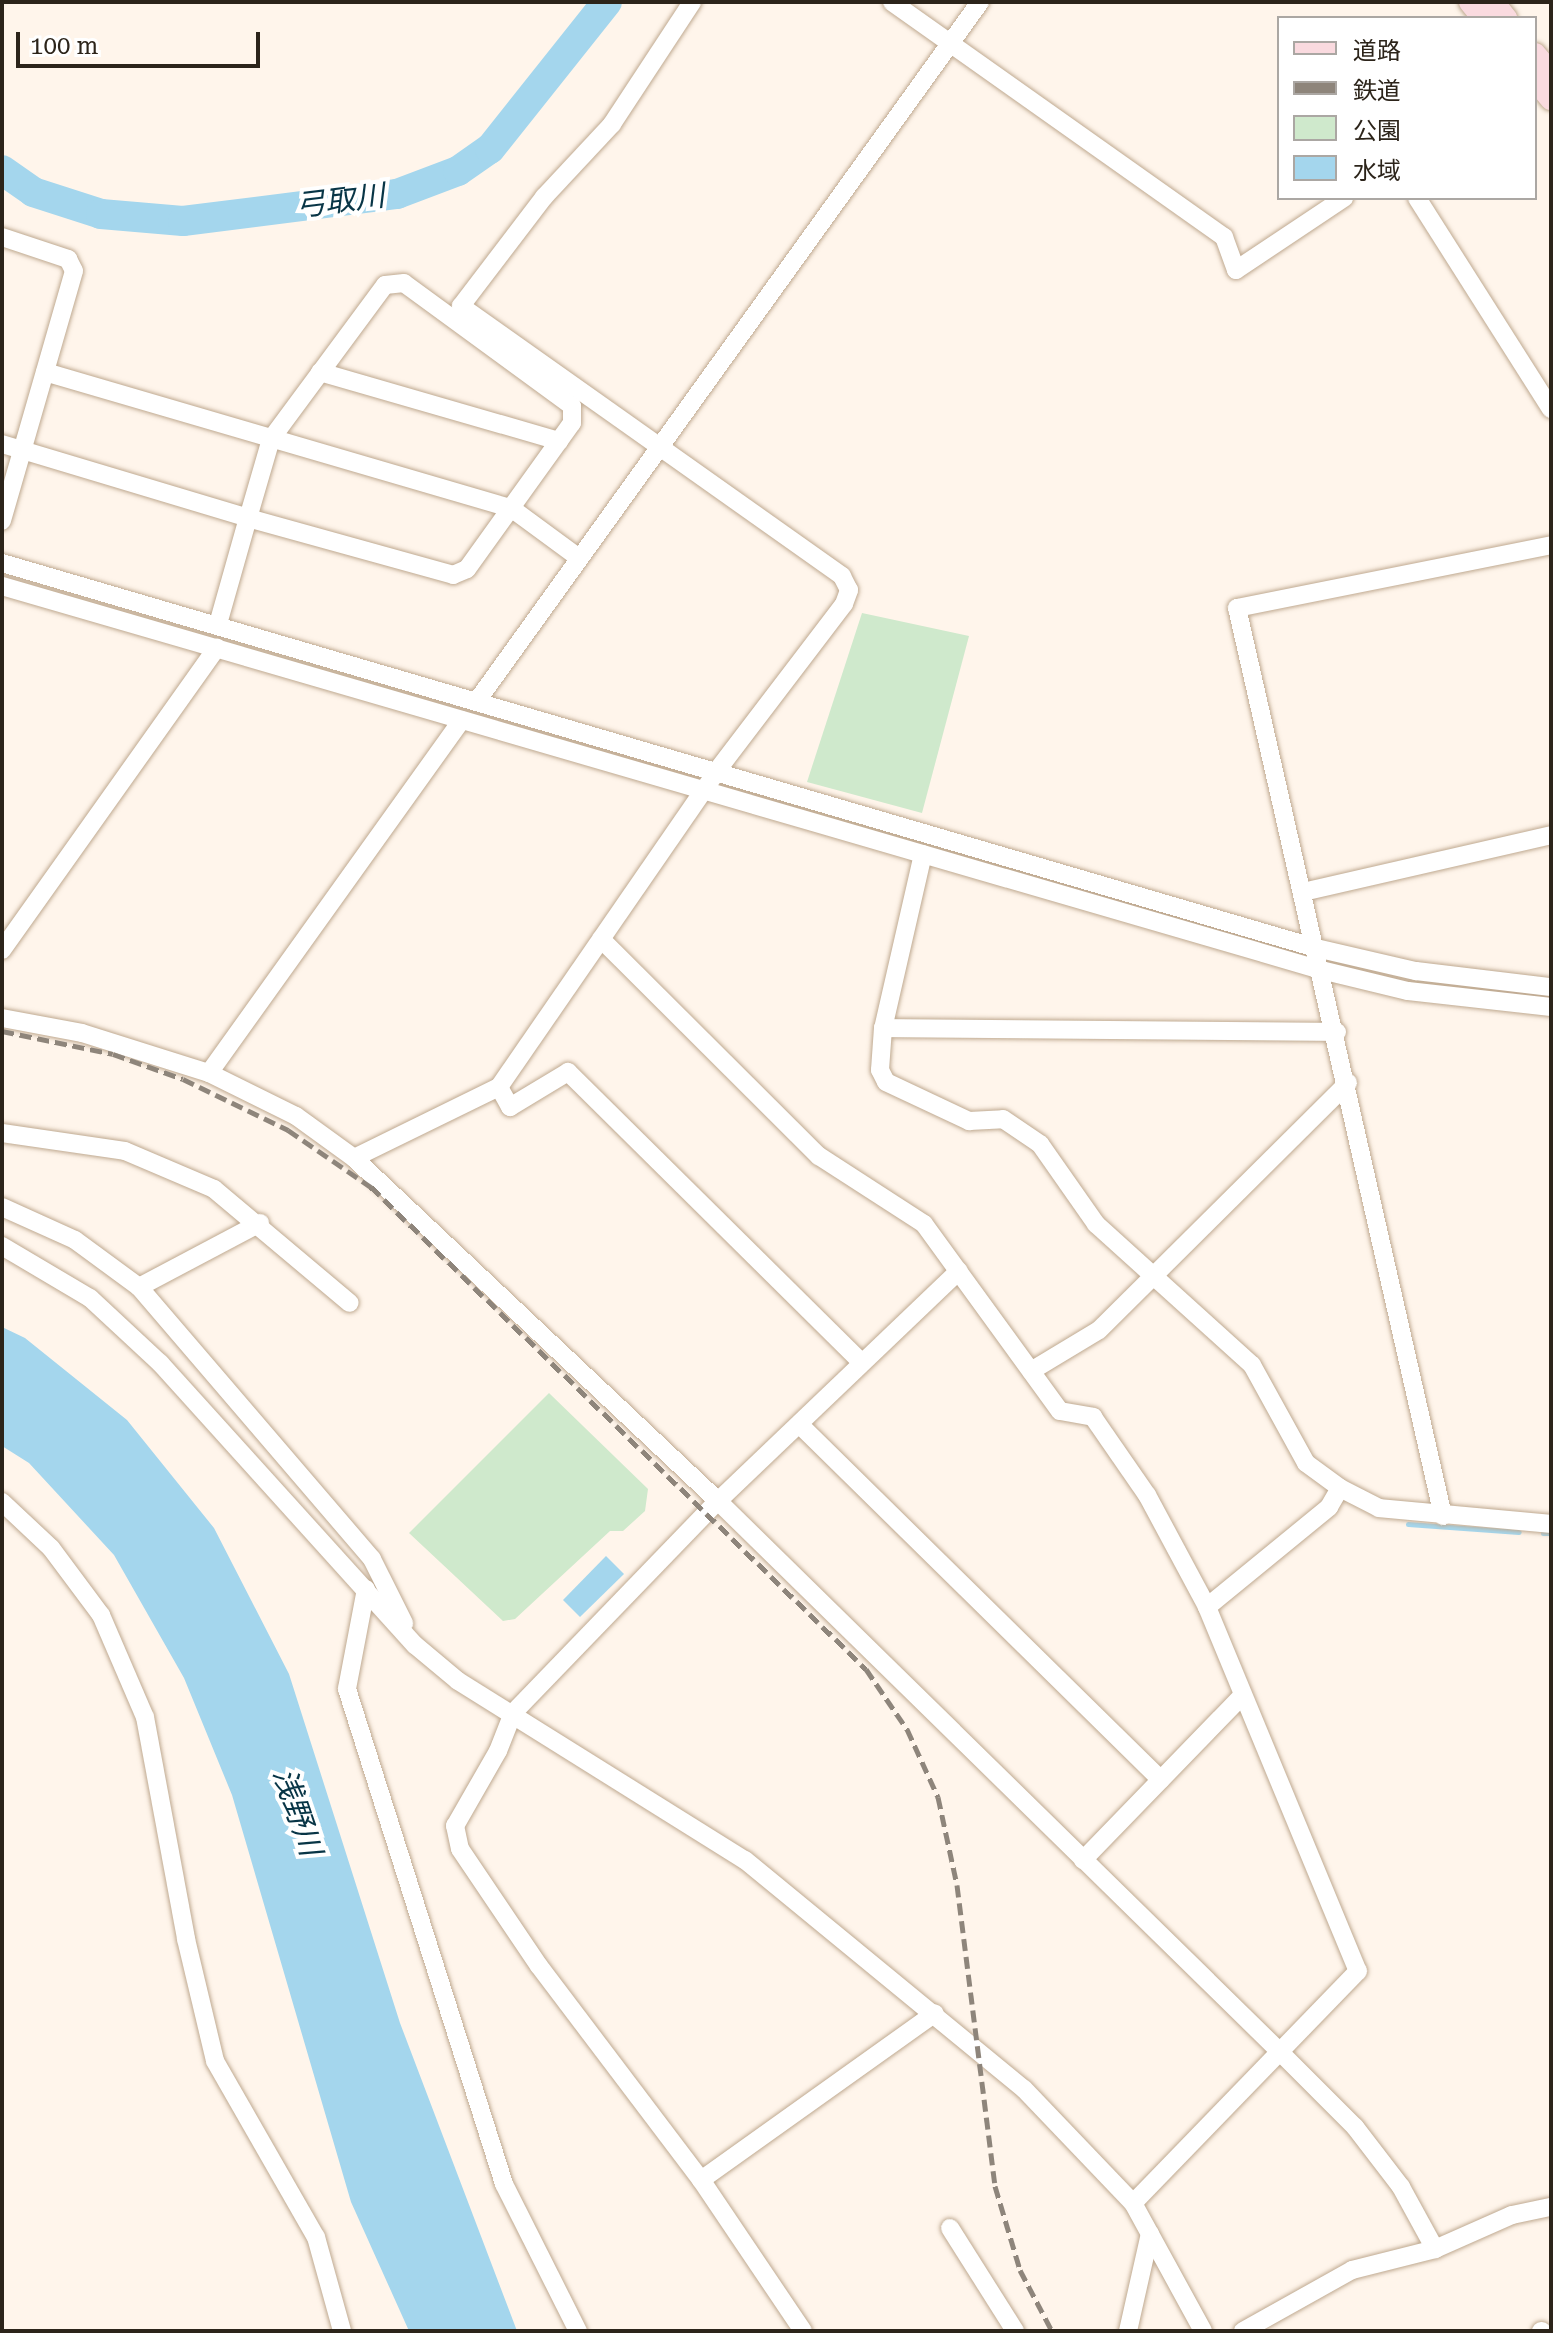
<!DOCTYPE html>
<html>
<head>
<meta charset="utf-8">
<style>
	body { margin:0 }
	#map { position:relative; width:1553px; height:2333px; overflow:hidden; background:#fff5eb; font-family:"Roboto Serif","Noto Sans JP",serif }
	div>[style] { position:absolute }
	.green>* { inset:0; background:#cfe9cc }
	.water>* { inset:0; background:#a4d6ed }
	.stream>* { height:5px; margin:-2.5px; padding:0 2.5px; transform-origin:2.5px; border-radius:2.5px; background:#a4d6ed }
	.river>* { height:30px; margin:-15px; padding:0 15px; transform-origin:15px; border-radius:15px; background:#a4d6ed }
	.roads { filter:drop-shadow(0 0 2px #bfa990) drop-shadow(0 0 2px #bfa990) }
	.minor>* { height:18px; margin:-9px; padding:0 9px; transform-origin:9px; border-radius:9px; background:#fff }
	.major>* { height:22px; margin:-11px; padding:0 11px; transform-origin:11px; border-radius:11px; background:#fadadf }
	.rail>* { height:5px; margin-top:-2.5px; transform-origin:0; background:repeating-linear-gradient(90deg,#8e857b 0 12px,transparent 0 18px) }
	span { translate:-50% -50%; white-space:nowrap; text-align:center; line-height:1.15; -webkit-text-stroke:8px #fff; paint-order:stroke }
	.water-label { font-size:30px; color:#083546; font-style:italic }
	.frame { position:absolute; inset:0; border:4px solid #2c241a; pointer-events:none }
	.legend { position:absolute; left:1277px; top:16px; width:260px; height:184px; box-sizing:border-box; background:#fff; border:2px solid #aba7a3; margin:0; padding:10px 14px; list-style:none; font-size:24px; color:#2c241a }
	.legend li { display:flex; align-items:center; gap:16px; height:40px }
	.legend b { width:40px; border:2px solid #aba7a3 }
	.scale { position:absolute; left:16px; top:32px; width:244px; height:36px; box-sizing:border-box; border:4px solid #2c241a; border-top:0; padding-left:10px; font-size:24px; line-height:28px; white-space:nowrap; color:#2c241a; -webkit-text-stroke:6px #fff; paint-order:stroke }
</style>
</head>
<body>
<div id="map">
	<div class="green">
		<i style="clip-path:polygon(862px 613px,969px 636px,922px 813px,807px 782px)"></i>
		<i style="clip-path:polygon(549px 1393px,648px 1489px,645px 1511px,623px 1531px,610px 1531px,515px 1619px,503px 1621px,409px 1533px)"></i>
	</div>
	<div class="water">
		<i style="clip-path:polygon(2px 1327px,25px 1338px,127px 1420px,214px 1528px,289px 1674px,400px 2023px,517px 2331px,409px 2331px,351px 2202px,232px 1795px,184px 1678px,114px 1555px,29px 1463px,2px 1446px)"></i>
		<i style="clip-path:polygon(606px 1556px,624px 1574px,580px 1617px,563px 1600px)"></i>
	</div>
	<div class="stream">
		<i style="left:1408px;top:1524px;width:111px;rotate:4.1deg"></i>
		<i style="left:1543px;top:1533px;width:8px"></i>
	</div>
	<div class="river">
		<i style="left:2px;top:170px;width:38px;rotate:35deg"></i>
		<i style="left:33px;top:192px;width:71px;rotate:17.9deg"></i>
		<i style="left:101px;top:214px;width:82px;rotate:4.9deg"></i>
		<i style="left:183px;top:221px;width:216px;rotate:-7.2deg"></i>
		<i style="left:397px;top:194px;width:65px;rotate:-20.7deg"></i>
		<i style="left:458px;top:171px;width:39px;rotate:-35deg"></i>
		<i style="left:490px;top:149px;width:188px;rotate:-51.5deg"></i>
	</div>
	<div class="roads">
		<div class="minor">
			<i style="left:892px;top:2px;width:407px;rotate:35.3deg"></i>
			<i style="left:1224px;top:237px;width:35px;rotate:70deg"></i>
			<i style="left:1236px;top:270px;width:130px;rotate:-33.7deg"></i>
			<i style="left:1417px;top:198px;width:250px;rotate:57.6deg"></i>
			<i style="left:2px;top:237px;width:70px;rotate:18.4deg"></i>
			<i style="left:68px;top:259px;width:13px;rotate:63deg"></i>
			<i style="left:74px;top:271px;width:260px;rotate:106.1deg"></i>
			<i style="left:45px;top:372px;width:485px;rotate:16.3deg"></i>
			<i style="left:511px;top:508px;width:84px;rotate:36.3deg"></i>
			<i style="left:320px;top:372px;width:249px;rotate:16.1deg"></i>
			<i style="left:2px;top:444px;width:257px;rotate:16.7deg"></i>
			<i style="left:248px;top:518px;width:213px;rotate:15.5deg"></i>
			<i style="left:453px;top:575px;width:15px;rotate:-23deg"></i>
			<i style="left:467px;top:569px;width:180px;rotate:-54.3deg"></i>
			<i style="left:572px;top:423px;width:17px;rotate:-90deg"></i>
			<i style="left:572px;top:406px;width:208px;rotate:-143.8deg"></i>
			<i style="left:404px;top:283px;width:19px;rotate:174deg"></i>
			<i style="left:385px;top:285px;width:192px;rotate:126.5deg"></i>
			<i style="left:271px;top:439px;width:82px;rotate:106.2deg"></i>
			<i style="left:248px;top:518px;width:110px;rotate:105.8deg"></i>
			<i style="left:2px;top:563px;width:1369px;rotate:16.33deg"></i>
			<i style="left:1316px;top:948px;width:103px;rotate:13deg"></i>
			<i style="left:1416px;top:971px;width:136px;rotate:6.8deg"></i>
			<i style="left:2px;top:586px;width:1374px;rotate:16.23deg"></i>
			<i style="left:1321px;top:970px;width:89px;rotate:13.6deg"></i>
			<i style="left:1408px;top:991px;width:144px;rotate:6.4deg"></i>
			<i style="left:477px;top:701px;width:861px;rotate:-54.26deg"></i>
			<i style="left:923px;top:854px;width:179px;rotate:102.9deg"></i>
			<i style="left:883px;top:1028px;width:42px;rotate:94.1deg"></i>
			<i style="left:880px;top:1070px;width:13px;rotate:63deg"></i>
			<i style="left:886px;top:1082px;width:92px;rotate:25.2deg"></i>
			<i style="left:969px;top:1121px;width:34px;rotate:-3deg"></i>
			<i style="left:1003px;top:1119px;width:45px;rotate:34deg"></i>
			<i style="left:1040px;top:1144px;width:98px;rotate:55deg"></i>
			<i style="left:1096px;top:1224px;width:210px;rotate:42.1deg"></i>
			<i style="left:1252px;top:1365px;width:112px;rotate:61.1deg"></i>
			<i style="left:1306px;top:1463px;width:42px;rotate:36.3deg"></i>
			<i style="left:1340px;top:1488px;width:44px;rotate:27.1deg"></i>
			<i style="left:1379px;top:1508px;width:173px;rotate:5.3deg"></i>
			<i style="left:1303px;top:892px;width:254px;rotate:-12.9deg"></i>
			<i style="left:601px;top:939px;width:308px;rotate:44.9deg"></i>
			<i style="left:819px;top:1156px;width:125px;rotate:32.9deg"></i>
			<i style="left:924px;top:1224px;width:231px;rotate:54deg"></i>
			<i style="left:1060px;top:1411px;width:34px;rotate:10deg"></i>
			<i style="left:1093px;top:1417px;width:95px;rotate:55.3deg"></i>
			<i style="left:1147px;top:1495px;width:127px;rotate:61.8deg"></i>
			<i style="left:1207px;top:1607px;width:394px;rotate:67.5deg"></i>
			<i style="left:1358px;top:1971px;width:323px;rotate:134.1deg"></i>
			<i style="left:2px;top:950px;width:371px;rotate:-54.6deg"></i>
			<i style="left:2px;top:1018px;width:81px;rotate:10.6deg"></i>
			<i style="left:82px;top:1033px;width:133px;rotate:17.5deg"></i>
			<i style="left:209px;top:1073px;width:97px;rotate:26.3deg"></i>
			<i style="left:296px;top:1116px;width:72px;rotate:35.9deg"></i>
			<i style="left:354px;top:1158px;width:500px;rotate:43.3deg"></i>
			<i style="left:718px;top:1501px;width:788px;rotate:44.43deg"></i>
			<i style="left:1281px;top:2053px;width:105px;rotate:45deg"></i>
			<i style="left:1355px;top:2127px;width:76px;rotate:52.5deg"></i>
			<i style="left:1401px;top:2187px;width:71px;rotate:61.3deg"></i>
			<i style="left:883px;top:1028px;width:454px;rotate:0.5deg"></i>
			<i style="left:209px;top:1073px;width:434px;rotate:-54.4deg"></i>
			<i style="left:499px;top:1087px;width:23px;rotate:61deg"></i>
			<i style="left:510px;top:1107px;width:68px;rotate:-31.1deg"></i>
			<i style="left:568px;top:1072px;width:411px;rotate:44.7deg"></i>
			<i style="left:2px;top:1133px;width:124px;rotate:8.3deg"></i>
			<i style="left:125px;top:1151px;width:97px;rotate:23.1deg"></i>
			<i style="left:214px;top:1189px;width:177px;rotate:40deg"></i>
			<i style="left:354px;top:1158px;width:161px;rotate:-26.1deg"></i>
			<i style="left:499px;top:1087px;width:383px;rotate:-55.4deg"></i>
			<i style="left:716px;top:772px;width:211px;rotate:-52.7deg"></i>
			<i style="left:844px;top:604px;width:15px;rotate:-70deg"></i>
			<i style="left:849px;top:590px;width:16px;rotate:-117deg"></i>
			<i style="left:842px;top:576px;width:467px;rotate:-144.7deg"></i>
			<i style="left:461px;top:306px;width:137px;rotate:-52.7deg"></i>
			<i style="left:544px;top:197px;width:100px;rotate:-47deg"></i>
			<i style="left:612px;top:124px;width:146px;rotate:-56.7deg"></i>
			<i style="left:2px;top:1207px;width:80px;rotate:24.3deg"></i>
			<i style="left:75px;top:1240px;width:79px;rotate:36.3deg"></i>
			<i style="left:139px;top:1287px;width:358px;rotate:49.4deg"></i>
			<i style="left:372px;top:1559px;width:72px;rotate:63.4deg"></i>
			<i style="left:2px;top:1246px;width:102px;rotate:30.6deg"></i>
			<i style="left:90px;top:1298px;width:96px;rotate:42.9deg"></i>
			<i style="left:160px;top:1363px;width:380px;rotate:47.9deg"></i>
			<i style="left:415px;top:1645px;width:56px;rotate:39.9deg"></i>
			<i style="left:458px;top:1681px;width:338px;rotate:32deg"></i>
			<i style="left:745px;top:1860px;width:361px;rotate:39.4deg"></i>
			<i style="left:1024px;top:2089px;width:158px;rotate:46.3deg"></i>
			<i style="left:1133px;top:2203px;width:146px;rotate:61.3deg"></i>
			<i style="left:139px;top:1287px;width:137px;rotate:-27.9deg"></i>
			<i style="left:1031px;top:1371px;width:79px;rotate:-31.1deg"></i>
			<i style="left:1099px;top:1330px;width:351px;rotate:-44.8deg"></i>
			<i style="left:800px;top:1425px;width:506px;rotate:44.52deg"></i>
			<i style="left:2px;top:1502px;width:67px;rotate:43.2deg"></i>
			<i style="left:51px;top:1548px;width:84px;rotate:53.3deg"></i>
			<i style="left:101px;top:1615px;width:111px;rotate:66.7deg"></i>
			<i style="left:145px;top:1717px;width:226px;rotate:79.5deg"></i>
			<i style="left:186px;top:1939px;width:125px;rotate:76.6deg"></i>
			<i style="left:215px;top:2061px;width:203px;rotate:60.2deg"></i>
			<i style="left:316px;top:2237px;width:98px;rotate:74.5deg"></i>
			<i style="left:1443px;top:1516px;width:931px;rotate:-102.78deg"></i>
			<i style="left:1237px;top:608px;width:320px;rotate:-11.3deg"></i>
			<i style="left:366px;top:1589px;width:102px;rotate:100.8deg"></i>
			<i style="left:347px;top:1689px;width:519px;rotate:72.4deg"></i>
			<i style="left:504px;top:2184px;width:165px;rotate:63.3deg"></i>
			<i style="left:1207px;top:1607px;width:158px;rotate:-39.3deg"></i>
			<i style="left:1329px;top:1507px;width:22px;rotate:-60deg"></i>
			<i style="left:1083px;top:1860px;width:227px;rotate:-45.9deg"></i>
			<i style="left:701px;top:2180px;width:287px;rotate:-35.5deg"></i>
			<i style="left:950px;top:2228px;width:122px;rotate:57.7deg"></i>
			<i style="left:803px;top:2331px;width:182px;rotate:-124deg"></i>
			<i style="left:701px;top:2180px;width:268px;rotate:-127.1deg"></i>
			<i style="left:539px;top:1966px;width:141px;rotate:-124deg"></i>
			<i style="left:460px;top:1849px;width:24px;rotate:-102deg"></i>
			<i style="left:455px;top:1826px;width:86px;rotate:-60.2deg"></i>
			<i style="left:498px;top:1751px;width:41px;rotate:-68.5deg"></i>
			<i style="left:513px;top:1713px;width:295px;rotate:-46deg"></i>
			<i style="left:718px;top:1501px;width:333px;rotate:-43.7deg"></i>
			<i style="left:1128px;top:2331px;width:100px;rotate:-77.3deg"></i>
			<i style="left:1243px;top:2331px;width:125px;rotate:-29.2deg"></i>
			<i style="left:1352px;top:2270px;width:86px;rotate:-14.2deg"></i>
			<i style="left:1435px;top:2249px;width:84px;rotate:-23.8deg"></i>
			<i style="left:1512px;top:2215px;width:40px;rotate:-12deg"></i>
			<i style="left:1541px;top:2331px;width:1px"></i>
		</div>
		<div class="major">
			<i style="left:1470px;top:2px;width:21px;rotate:51deg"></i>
			<i style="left:1493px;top:2px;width:21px;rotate:51deg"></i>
			<i style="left:1535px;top:54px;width:25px;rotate:50deg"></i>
			<i style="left:1535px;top:80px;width:25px;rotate:50deg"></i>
		</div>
	</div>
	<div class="rail">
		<i style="left:2px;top:1031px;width:113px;rotate:11.7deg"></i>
		<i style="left:113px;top:1054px;width:74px;rotate:19.7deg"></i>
		<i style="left:183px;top:1079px;width:117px;rotate:25.9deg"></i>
		<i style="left:288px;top:1130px;width:101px;rotate:34.5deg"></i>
		<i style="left:371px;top:1187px;width:691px;rotate:44.24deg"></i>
		<i style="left:866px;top:1669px;width:73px;rotate:55.7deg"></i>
		<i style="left:907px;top:1729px;width:75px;rotate:65.5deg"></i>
		<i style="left:938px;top:1797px;width:90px;rotate:77.8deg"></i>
		<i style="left:957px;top:1885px;width:303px;rotate:82.8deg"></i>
		<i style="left:995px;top:2186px;width:88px;rotate:73.4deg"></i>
		<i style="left:1020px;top:2270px;width:69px;rotate:62.3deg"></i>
	</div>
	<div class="water-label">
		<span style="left:340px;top:201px;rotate:-7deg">弓取川</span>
		<span style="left:297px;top:1812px;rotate:71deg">浅野川</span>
	</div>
	<div class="frame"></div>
	<ul class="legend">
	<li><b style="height:10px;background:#fadadf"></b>道路</li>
	<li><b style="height:10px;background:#8e857b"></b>鉄道</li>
	<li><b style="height:22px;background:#cfe9cc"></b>公園</li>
	<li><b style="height:22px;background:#a4d6ed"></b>水域</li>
	</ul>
	<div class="scale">100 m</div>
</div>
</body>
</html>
